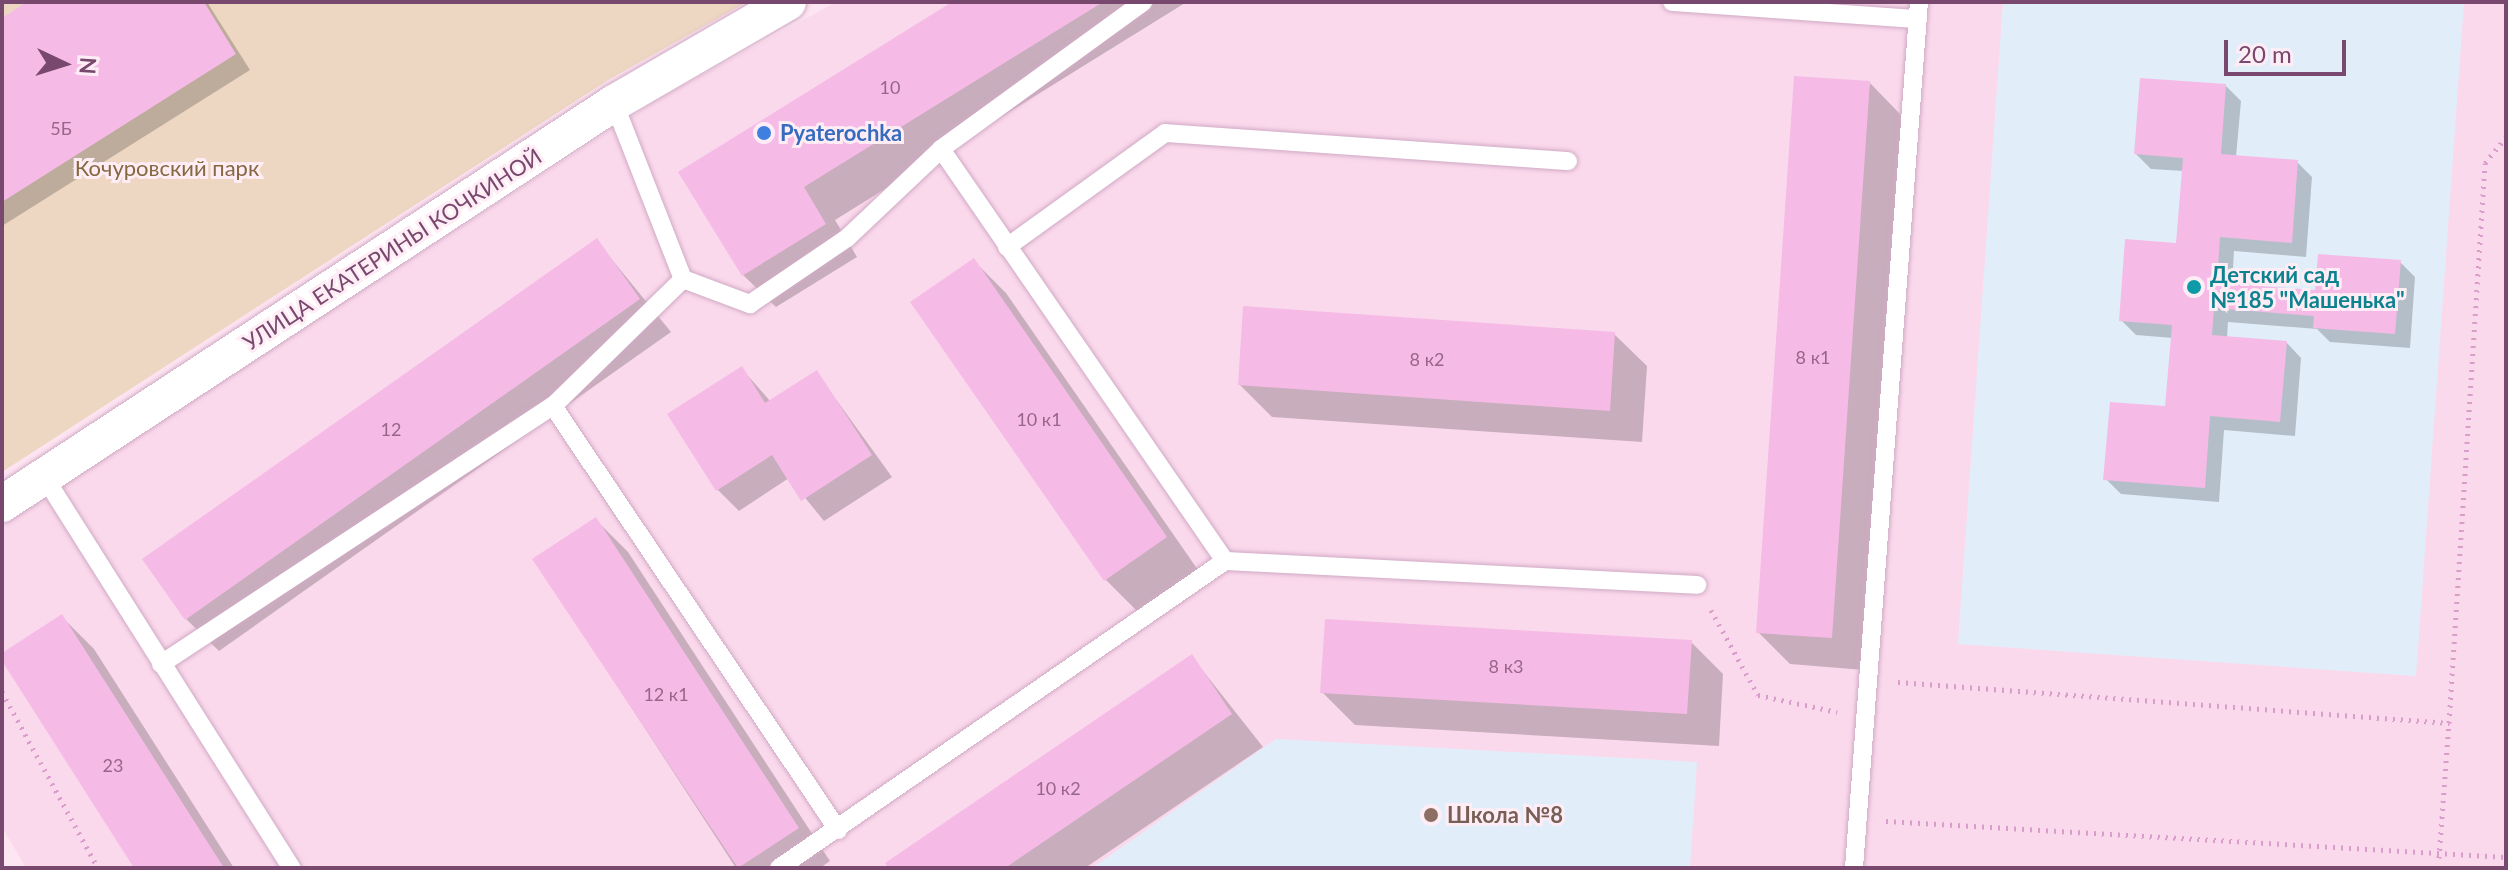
<!DOCTYPE html>
<html>
<head>
<meta charset="utf-8">
<style>
	body { margin:0 }
	#map { position:relative; width:2508px; height:870px; overflow:hidden; background:#fee5f2; font-family:Lato,sans-serif }
	div>[style] { position:absolute }
	.residential>* { inset:0; background:#fbd9ec }
	.education>* { inset:0; background:#e1eefa }
	.green>* { inset:0; background:#edd6c2 }
	.shadow>* { inset:0; background:#0003 }
	.building>* { inset:0; background:#f5bbe6 }
	.path>* { height:5px; margin-top:-2.5px; transform-origin:0; background:repeating-linear-gradient(90deg,#da9dcb 0 2px,transparent 0 8px) }
	.roads { filter:drop-shadow(0 0 2px #d0aac5) drop-shadow(0 0 2px #d0aac5) }
	.lane>* { height:18px; margin:-9px; padding:0 9px; transform-origin:9px; border-radius:9px; background:#fff }
	.street>* { height:36px; margin:-18px; padding:0 18px; transform-origin:18px; border-radius:18px; background:#fff }
	.dots>* { width:22px; height:22px; translate:-50% -50%; box-sizing:border-box; border:4px solid #ffedf6; border-radius:50% }
	span { translate:-50% -50%; white-space:nowrap; text-align:center; line-height:1.15; -webkit-text-stroke:6px #ffedf6; paint-order:stroke }
	.number-label { font-size:18px; color:#98658c }
	.number-label span { -webkit-text-stroke-width:0 }
	.shop-label { font-size:22px; color:#366cbe; font-weight:700 }
	.left { translate:0 -50%; text-align:left }
	.park-label { font-size:22px; color:#866841 }
	.street-label { font-size:22px; color:#79486e }
	.culture-label { font-size:22px; color:#0d838f; font-weight:700 }
	.education-label { font-size:22px; color:#785e54; font-weight:700 }
	.frame { position:absolute; inset:0; border:4px solid #79486e; pointer-events:none }
	.north { position:absolute; left:24px; top:24px; width:80px; height:80px; -webkit-text-stroke:6px #ffedf6; paint-order:stroke; rotate:94deg; font-size:22px; font-weight:700; line-height:32px; text-align:center; color:#79486e }
	.north::after { content:''; display:block; margin:auto; width:28px; height:36px; background:#79486e; clip-path:polygon(50% 0,100% 100%,50% 72%,0 100%) }
	.scale { position:absolute; left:2224px; top:40px; width:122px; height:36px; box-sizing:border-box; border:4px solid #79486e; border-top:0; padding-left:10px; font-size:24px; line-height:28px; white-space:nowrap; color:#79486e; -webkit-text-stroke:6px #ffedf6; paint-order:stroke }
</style>
</head>
<body>
<div id="map">
	<div class="residential">
		<i style="clip-path:polygon(836px 2px,2506px 2px,2506px 868px,26px 868px,2px 827px,2px 522px,662px 97px)"></i>
	</div>
	<div class="education">
		<i style="clip-path:polygon(2003px 2px,2464px 2px,2416px 676px,1958px 644px)"></i>
		<i style="clip-path:polygon(1276px 739px,1697px 762px,1690px 868px,1092px 868px)"></i>
	</div>
	<div class="green">
		<i style="clip-path:polygon(2px 2px,747px 2px,608px 80px,2px 472px)"></i>
	</div>
	<div class="shadow">
		<i style="clip-path:polygon(31px 2px,207px 2px,250px 70px,2px 226px,2px 20px)"></i>
		<i style="clip-path:polygon(956px 2px,1185px 3px,835px 220px,857px 257px,776px 307px,743px 275px,680px 172px)"></i>
		<i style="clip-path:polygon(1870px 83px,1902px 116px,1864px 670px,1790px 664px,1758px 632px)"></i>
		<i style="clip-path:polygon(2226px 86px,2241px 101px,2236px 157px,2297px 162px,2312px 177px,2306px 257px,2234px 251px,2232px 286px,2317px 292px,2400px 262px,2415px 277px,2410px 348px,2330px 342px,2317px 329px,2228px 322px,2227px 338px,2286px 342px,2301px 358px,2295px 436px,2224px 430px,2219px 502px,2121px 494px,2106px 479px,2167px 408px,2173px 338px,2136px 335px,2121px 320px,2178px 245px,2184px 171px,2151px 169px,2136px 154px)"></i>
		<i style="clip-path:polygon(596px 240px,671px 332px,219px 651px,186px 619px)"></i>
		<i style="clip-path:polygon(973px 260px,1006px 293px,1198px 570px,1138px 612px,1105px 579px)"></i>
		<i style="clip-path:polygon(1614px 334px,1647px 366px,1642px 442px,1272px 417px,1240px 385px)"></i>
		<i style="clip-path:polygon(741px 368px,771px 402px,817px 373px,892px 477px,824px 521px,789px 478px,739px 511px,718px 490px)"></i>
		<i style="clip-path:polygon(596px 520px,628px 552px,830px 861px,820px 868px,736px 868px,535px 560px)"></i>
		<i style="clip-path:polygon(62px 617px,94px 649px,234px 868px,136px 868px,2px 657px)"></i>
		<i style="clip-path:polygon(1691px 642px,1723px 674px,1719px 746px,1355px 725px,1322px 692px)"></i>
		<i style="clip-path:polygon(1192px 657px,1263px 747px,1085px 868px,891px 868px)"></i>
	</div>
	<div class="building">
		<i style="clip-path:polygon(27px 2px,204px 2px,236px 54px,2px 202px,2px 18px)"></i>
		<i style="clip-path:polygon(952px 2px,1103px 2px,804px 187px,826px 224px,742px 276px,678px 172px)"></i>
		<i style="clip-path:polygon(1794px 76px,1870px 81px,1832px 638px,1756px 633px)"></i>
		<i style="clip-path:polygon(2140px 78px,2226px 84px,2221px 154px,2298px 160px,2292px 243px,2220px 237px,2217px 283px,2315px 290px,2318px 254px,2401px 260px,2395px 334px,2313px 328px,2314px 316px,2214px 308px,2212px 335px,2287px 341px,2280px 422px,2210px 416px,2205px 488px,2103px 480px,2110px 402px,2165px 406px,2172px 325px,2119px 321px,2125px 239px,2176px 243px,2183px 158px,2134px 154px)"></i>
		<i style="clip-path:polygon(597px 238px,640px 299px,185px 620px,142px 559px)"></i>
		<i style="clip-path:polygon(974px 258px,1167px 537px,1104px 581px,910px 302px)"></i>
		<i style="clip-path:polygon(1243px 306px,1615px 332px,1610px 411px,1238px 385px)"></i>
		<i style="clip-path:polygon(742px 366px,765px 403px,817px 370px,872px 455px,801px 501px,772px 455px,716px 491px,667px 414px)"></i>
		<i style="clip-path:polygon(596px 517px,799px 828px,738px 868px,532px 559px)"></i>
		<i style="clip-path:polygon(62px 614px,224px 868px,134px 868px,2px 661px,2px 653px)"></i>
		<i style="clip-path:polygon(1325px 619px,1692px 640px,1687px 714px,1320px 693px)"></i>
		<i style="clip-path:polygon(1192px 654px,1232px 714px,1005px 868px,888px 868px,885px 863px)"></i>
	</div>
	<div class="path">
		<i style="left:1711px;top:610px;width:97px;rotate:61.1deg"></i>
		<i style="left:1758px;top:695px;width:81px;rotate:12.1deg"></i>
		<i style="left:1898px;top:682px;width:553px;rotate:4.26deg"></i>
		<i style="left:2449px;top:723px;width:561px;rotate:-86.32deg"></i>
		<i style="left:2485px;top:163px;width:33px;rotate:-51deg"></i>
		<i style="left:2px;top:692px;width:200px;rotate:61.4deg"></i>
		<i style="left:1886px;top:821px;width:621px;rotate:3.32deg"></i>
		<i style="left:2439px;top:858px;width:135px;rotate:-85.8deg"></i>
	</div>
	<div class="roads">
		<div class="lane">
			<i style="left:1672px;top:2px;width:246px;rotate:4deg"></i>
			<i style="left:614px;top:103px;width:189px;rotate:68.6deg"></i>
			<i style="left:941px;top:149px;width:500px;rotate:55.42deg"></i>
			<i style="left:1007px;top:247px;width:195px;rotate:-35.8deg"></i>
			<i style="left:1165px;top:133px;width:404px;rotate:4deg"></i>
			<i style="left:553px;top:406px;width:511px;rotate:56.09deg"></i>
			<i style="left:45px;top:478px;width:462px;rotate:57.7deg"></i>
			<i style="left:161px;top:664px;width:469px;rotate:-33.4deg"></i>
			<i style="left:553px;top:406px;width:182px;rotate:-44.3deg"></i>
			<i style="left:683px;top:279px;width:72px;rotate:20.5deg"></i>
			<i style="left:750px;top:304px;width:117px;rotate:-34.2deg"></i>
			<i style="left:847px;top:238px;width:129px;rotate:-43.4deg"></i>
			<i style="left:941px;top:149px;width:250px;rotate:-36deg"></i>
			<i style="left:779px;top:868px;width:541px;rotate:-34.54deg"></i>
			<i style="left:1225px;top:561px;width:473px;rotate:2.9deg"></i>
			<i style="left:1854px;top:868px;width:868px;rotate:-85.71deg"></i>
		</div>
		<div class="street">
			<i style="left:2px;top:504px;width:732px;rotate:-33.23deg"></i>
			<i style="left:614px;top:103px;width:201px;rotate:-30.1deg"></i>
		</div>
	</div>
	<div class="dots">
		<i style="left:764px;top:133px;background:#3f7fe0"></i>
		<i style="left:2194px;top:287px;background:#0f9aa8"></i>
		<i style="left:1431px;top:815px;background:#8d6e63"></i>
	</div>
	<div class="number-label">
		<span style="left:890px;top:87px">10</span>
		<span style="left:61px;top:128px">5Б</span>
		<span style="left:1813px;top:357px">8 к1</span>
		<span style="left:1427px;top:359px">8 к2</span>
		<span style="left:1039px;top:419px">10 к1</span>
		<span style="left:391px;top:429px">12</span>
		<span style="left:1506px;top:666px">8 к3</span>
		<span style="left:666px;top:694px">12 к1</span>
		<span style="left:113px;top:765px">23</span>
		<span style="left:1058px;top:788px">10 к2</span>
	</div>
	<div class="shop-label">
		<span class="left" style="left:780px;top:133px">Pyaterochka</span>
	</div>
	<div class="park-label">
		<span style="left:167px;top:168px">Кочуровский парк</span>
	</div>
	<div class="street-label">
		<span style="left:392px;top:249px;rotate:-33deg">УЛИЦА ЕКАТЕРИНЫ КОЧКИНОЙ</span>
	</div>
	<div class="culture-label">
		<span class="left" style="left:2210px;top:287px">Детский сад<br>№185 "Машенька"</span>
	</div>
	<div class="education-label">
		<span class="left" style="left:1447px;top:815px">Школа №8</span>
	</div>
	<div class="frame"></div>
	<div class="north">N</div>
	<div class="scale">20 m</div>
</div>
</body>
</html>
